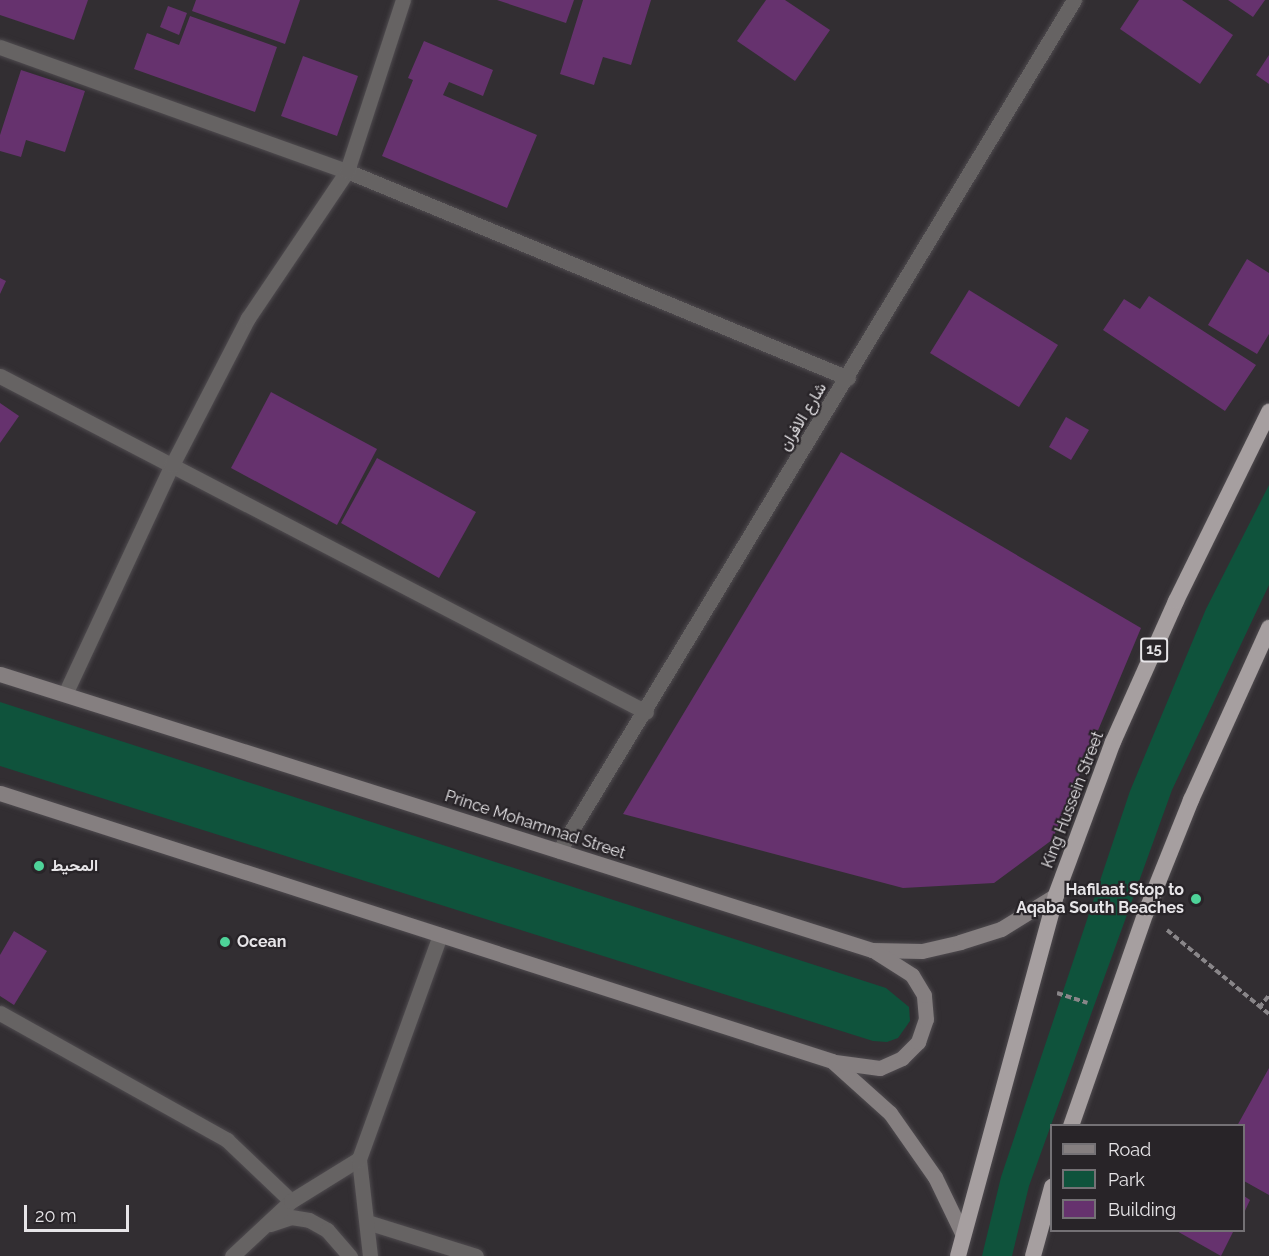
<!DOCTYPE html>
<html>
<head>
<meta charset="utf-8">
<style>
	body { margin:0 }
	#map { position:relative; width:1269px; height:1256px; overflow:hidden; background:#322e32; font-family:Raleway,Vazirmatn,sans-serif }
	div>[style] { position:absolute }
	.green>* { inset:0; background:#0f533c }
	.building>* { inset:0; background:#66326e }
	.path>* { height:4px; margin-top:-2px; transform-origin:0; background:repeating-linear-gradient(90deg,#898689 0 6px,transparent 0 9px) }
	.roads { filter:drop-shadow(0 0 2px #4f4b4f) drop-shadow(0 0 2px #4f4b4f) }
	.minor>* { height:15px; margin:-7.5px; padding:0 7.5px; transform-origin:7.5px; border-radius:7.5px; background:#666363 }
	.tertiary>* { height:15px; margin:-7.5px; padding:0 7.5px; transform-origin:7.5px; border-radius:7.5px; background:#666363 }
	.secondary>* { height:15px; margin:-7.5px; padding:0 7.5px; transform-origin:7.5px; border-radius:7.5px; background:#857f80 }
	.trunk>* { height:16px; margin:-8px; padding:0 8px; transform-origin:8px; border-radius:8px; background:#a69fa0 }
	.dots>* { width:16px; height:16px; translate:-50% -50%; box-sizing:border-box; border:3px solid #282428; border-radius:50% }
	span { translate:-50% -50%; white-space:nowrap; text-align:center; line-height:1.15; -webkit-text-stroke:4.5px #282428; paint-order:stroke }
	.shield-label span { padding:2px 4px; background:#282428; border:2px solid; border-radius:4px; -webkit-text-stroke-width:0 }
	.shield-label { font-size:15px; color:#e7e5e8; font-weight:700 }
	.street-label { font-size:16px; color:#e7e5e8 }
	.poi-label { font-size:16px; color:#e7e5e8; font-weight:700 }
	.left { translate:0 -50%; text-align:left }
	.right { translate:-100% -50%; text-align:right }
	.legend { position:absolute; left:1050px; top:1124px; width:195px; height:108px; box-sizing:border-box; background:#282428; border:2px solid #747175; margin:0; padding:8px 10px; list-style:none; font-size:18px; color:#e7e5e8 }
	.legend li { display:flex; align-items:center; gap:12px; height:30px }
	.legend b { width:30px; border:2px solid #747175 }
	.scale { position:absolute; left:24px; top:1205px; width:105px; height:27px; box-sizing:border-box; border:3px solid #e7e5e8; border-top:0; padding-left:8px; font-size:18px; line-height:21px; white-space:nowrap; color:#e7e5e8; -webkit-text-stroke:4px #282428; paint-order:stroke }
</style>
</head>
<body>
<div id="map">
	<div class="green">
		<i style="clip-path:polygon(1269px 485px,1269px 585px,1172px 790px,1029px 1186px,1012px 1256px,982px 1256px,1001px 1177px,1130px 791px,1206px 609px)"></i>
		<i style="clip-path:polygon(0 702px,886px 988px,909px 1007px,910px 1021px,898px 1038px,887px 1042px,873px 1041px,0 766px)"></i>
	</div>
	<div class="building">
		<i style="clip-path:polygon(0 0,88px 0,74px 40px,0 15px)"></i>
		<i style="clip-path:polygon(196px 0,300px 0,285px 44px,192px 11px)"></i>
		<i style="clip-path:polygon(497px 0,574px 0,566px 23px)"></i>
		<i style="clip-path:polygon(583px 0,651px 0,631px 65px,603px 57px,594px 85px,560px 74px)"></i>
		<i style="clip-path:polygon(766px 0,785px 0,830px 30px,795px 81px,737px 41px)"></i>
		<i style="clip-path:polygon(1139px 0,1182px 0,1233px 35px,1200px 84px,1120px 29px)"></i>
		<i style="clip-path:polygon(1228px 0,1265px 0,1253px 17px)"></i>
		<i style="clip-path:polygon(168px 6px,187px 13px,179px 35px,160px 27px)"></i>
		<i style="clip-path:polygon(190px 16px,277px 47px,255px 112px,134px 69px,147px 33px,179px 45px)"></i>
		<i style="clip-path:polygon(424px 41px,493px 70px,483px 96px,449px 82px,443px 95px,537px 135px,507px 208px,382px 156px,413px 80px,408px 78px)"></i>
		<i style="clip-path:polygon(1269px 55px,1269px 84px,1256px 75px)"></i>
		<i style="clip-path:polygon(303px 56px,358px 76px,337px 136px,281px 116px)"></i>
		<i style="clip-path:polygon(21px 70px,85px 91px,65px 152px,26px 140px,21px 157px,0 151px,0 135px)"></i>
		<i style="clip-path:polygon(1247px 259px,1269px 273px,1269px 334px,1257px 354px,1208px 325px)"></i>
		<i style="clip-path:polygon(0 278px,6px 281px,0 294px)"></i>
		<i style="clip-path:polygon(969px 290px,1058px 345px,1019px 407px,930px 353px)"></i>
		<i style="clip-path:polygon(1149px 296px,1256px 365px,1225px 411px,1103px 330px,1124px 299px,1140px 309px)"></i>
		<i style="clip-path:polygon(271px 392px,377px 449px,337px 525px,231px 468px)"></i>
		<i style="clip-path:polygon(0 403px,19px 416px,0 443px)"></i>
		<i style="clip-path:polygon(1066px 417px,1089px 430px,1071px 460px,1049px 447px)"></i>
		<i style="clip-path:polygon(841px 452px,1141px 628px,1052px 840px,994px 883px,903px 888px,623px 814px)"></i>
		<i style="clip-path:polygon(377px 458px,476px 512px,439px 578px,341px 523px)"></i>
		<i style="clip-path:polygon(14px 931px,47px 951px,14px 1005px,0 996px,0 955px)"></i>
		<i style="clip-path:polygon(1269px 1068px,1269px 1195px,1244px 1181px,1244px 1126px,1237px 1126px)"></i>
		<i style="clip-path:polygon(1244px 1196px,1250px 1200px,1244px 1213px)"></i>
		<i style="clip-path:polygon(1175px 1230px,1234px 1230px,1221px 1256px)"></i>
	</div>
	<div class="path">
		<i style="left:1167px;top:930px;width:132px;rotate:39.5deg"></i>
		<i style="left:1057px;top:993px;width:32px;rotate:18deg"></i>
		<i style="left:1259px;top:1008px;width:16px;rotate:-52deg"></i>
	</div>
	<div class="roads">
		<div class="minor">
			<i style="left:0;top:47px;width:368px;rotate:19.7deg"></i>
			<i style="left:347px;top:171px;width:542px;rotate:22.45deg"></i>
			<i style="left:0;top:376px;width:728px;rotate:27.48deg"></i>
			<i style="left:65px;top:694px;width:253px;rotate:-65deg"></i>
			<i style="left:172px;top:465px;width:165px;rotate:-62.7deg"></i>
			<i style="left:248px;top:318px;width:177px;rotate:-56deg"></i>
			<i style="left:347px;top:171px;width:180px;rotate:-71.9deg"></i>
			<i style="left:559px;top:851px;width:995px;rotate:-58.82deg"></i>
			<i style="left:0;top:1013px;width:260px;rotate:29.2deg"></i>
			<i style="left:227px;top:1140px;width:88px;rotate:43.6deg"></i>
			<i style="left:367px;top:1222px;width:114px;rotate:17.3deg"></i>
		</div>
		<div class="tertiary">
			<i style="left:270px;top:1224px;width:22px;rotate:-18deg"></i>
			<i style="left:291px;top:1217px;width:18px;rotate:9deg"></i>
			<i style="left:309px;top:1220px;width:21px;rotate:29deg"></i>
			<i style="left:327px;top:1230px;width:35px;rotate:49deg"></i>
			<i style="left:232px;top:1256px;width:81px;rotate:-43deg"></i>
			<i style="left:291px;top:1201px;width:80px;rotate:-31.7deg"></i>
			<i style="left:370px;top:1256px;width:98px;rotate:-96.5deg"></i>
			<i style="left:359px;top:1159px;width:238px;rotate:-70.1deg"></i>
		</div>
		<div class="secondary">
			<i style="left:0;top:674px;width:915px;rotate:17.56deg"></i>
			<i style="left:872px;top:950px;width:50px;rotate:1.1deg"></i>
			<i style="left:922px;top:951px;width:39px;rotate:-13deg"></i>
			<i style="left:960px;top:942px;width:43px;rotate:-17.6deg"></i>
			<i style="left:1001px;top:929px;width:65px;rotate:-31.7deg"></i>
			<i style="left:0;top:793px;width:874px;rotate:17.85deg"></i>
			<i style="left:832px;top:1061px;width:78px;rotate:41.9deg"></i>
			<i style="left:890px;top:1113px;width:78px;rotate:54.9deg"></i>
			<i style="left:935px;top:1177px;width:64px;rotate:64.2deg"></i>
			<i style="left:835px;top:1062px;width:45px;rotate:7.6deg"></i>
			<i style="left:880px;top:1068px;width:24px;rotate:-24deg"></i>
			<i style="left:902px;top:1058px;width:23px;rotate:-45deg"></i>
			<i style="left:918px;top:1042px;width:24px;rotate:-71deg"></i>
			<i style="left:926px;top:1019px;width:24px;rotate:-95deg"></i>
			<i style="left:924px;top:995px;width:23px;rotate:-121deg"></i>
			<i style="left:912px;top:975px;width:43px;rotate:-147.4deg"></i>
		</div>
		<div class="trunk">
			<i style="left:1071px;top:1126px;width:227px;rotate:-70.7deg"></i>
			<i style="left:1146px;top:912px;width:121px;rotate:-68.1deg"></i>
			<i style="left:1191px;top:800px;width:189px;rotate:-65.6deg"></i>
			<i style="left:958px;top:1256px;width:374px;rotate:-74.8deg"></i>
			<i style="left:1056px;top:895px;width:163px;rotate:-69.6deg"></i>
			<i style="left:1113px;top:742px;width:154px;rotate:-65.9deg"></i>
			<i style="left:1176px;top:601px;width:211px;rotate:-63.8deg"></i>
			<i style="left:1033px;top:1256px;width:72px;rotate:-74.6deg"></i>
		</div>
	</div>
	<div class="dots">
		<i style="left:39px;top:866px;background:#4ed399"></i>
		<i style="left:1196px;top:899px;background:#4ed399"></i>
		<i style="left:225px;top:942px;background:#4ed399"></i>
	</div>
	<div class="shield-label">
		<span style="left:1154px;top:650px">15</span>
	</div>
	<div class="street-label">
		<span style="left:803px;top:417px;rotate:-59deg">شارع الافران</span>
		<span style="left:1073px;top:800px;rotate:-69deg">King Hussein Street</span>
		<span style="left:535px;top:825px;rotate:18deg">Prince Mohammad Street</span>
	</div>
	<div class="poi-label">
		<span class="left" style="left:51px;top:866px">المحيط</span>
		<span class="right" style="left:1184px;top:899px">Hafilaat Stop to<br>Aqaba South Beaches</span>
		<span class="left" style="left:237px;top:942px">Ocean</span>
	</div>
	<ul class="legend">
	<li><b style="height:8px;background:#857f80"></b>Road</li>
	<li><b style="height:16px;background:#0f533c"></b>Park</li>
	<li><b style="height:16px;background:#66326e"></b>Building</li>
	</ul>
	<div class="scale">20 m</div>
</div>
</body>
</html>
